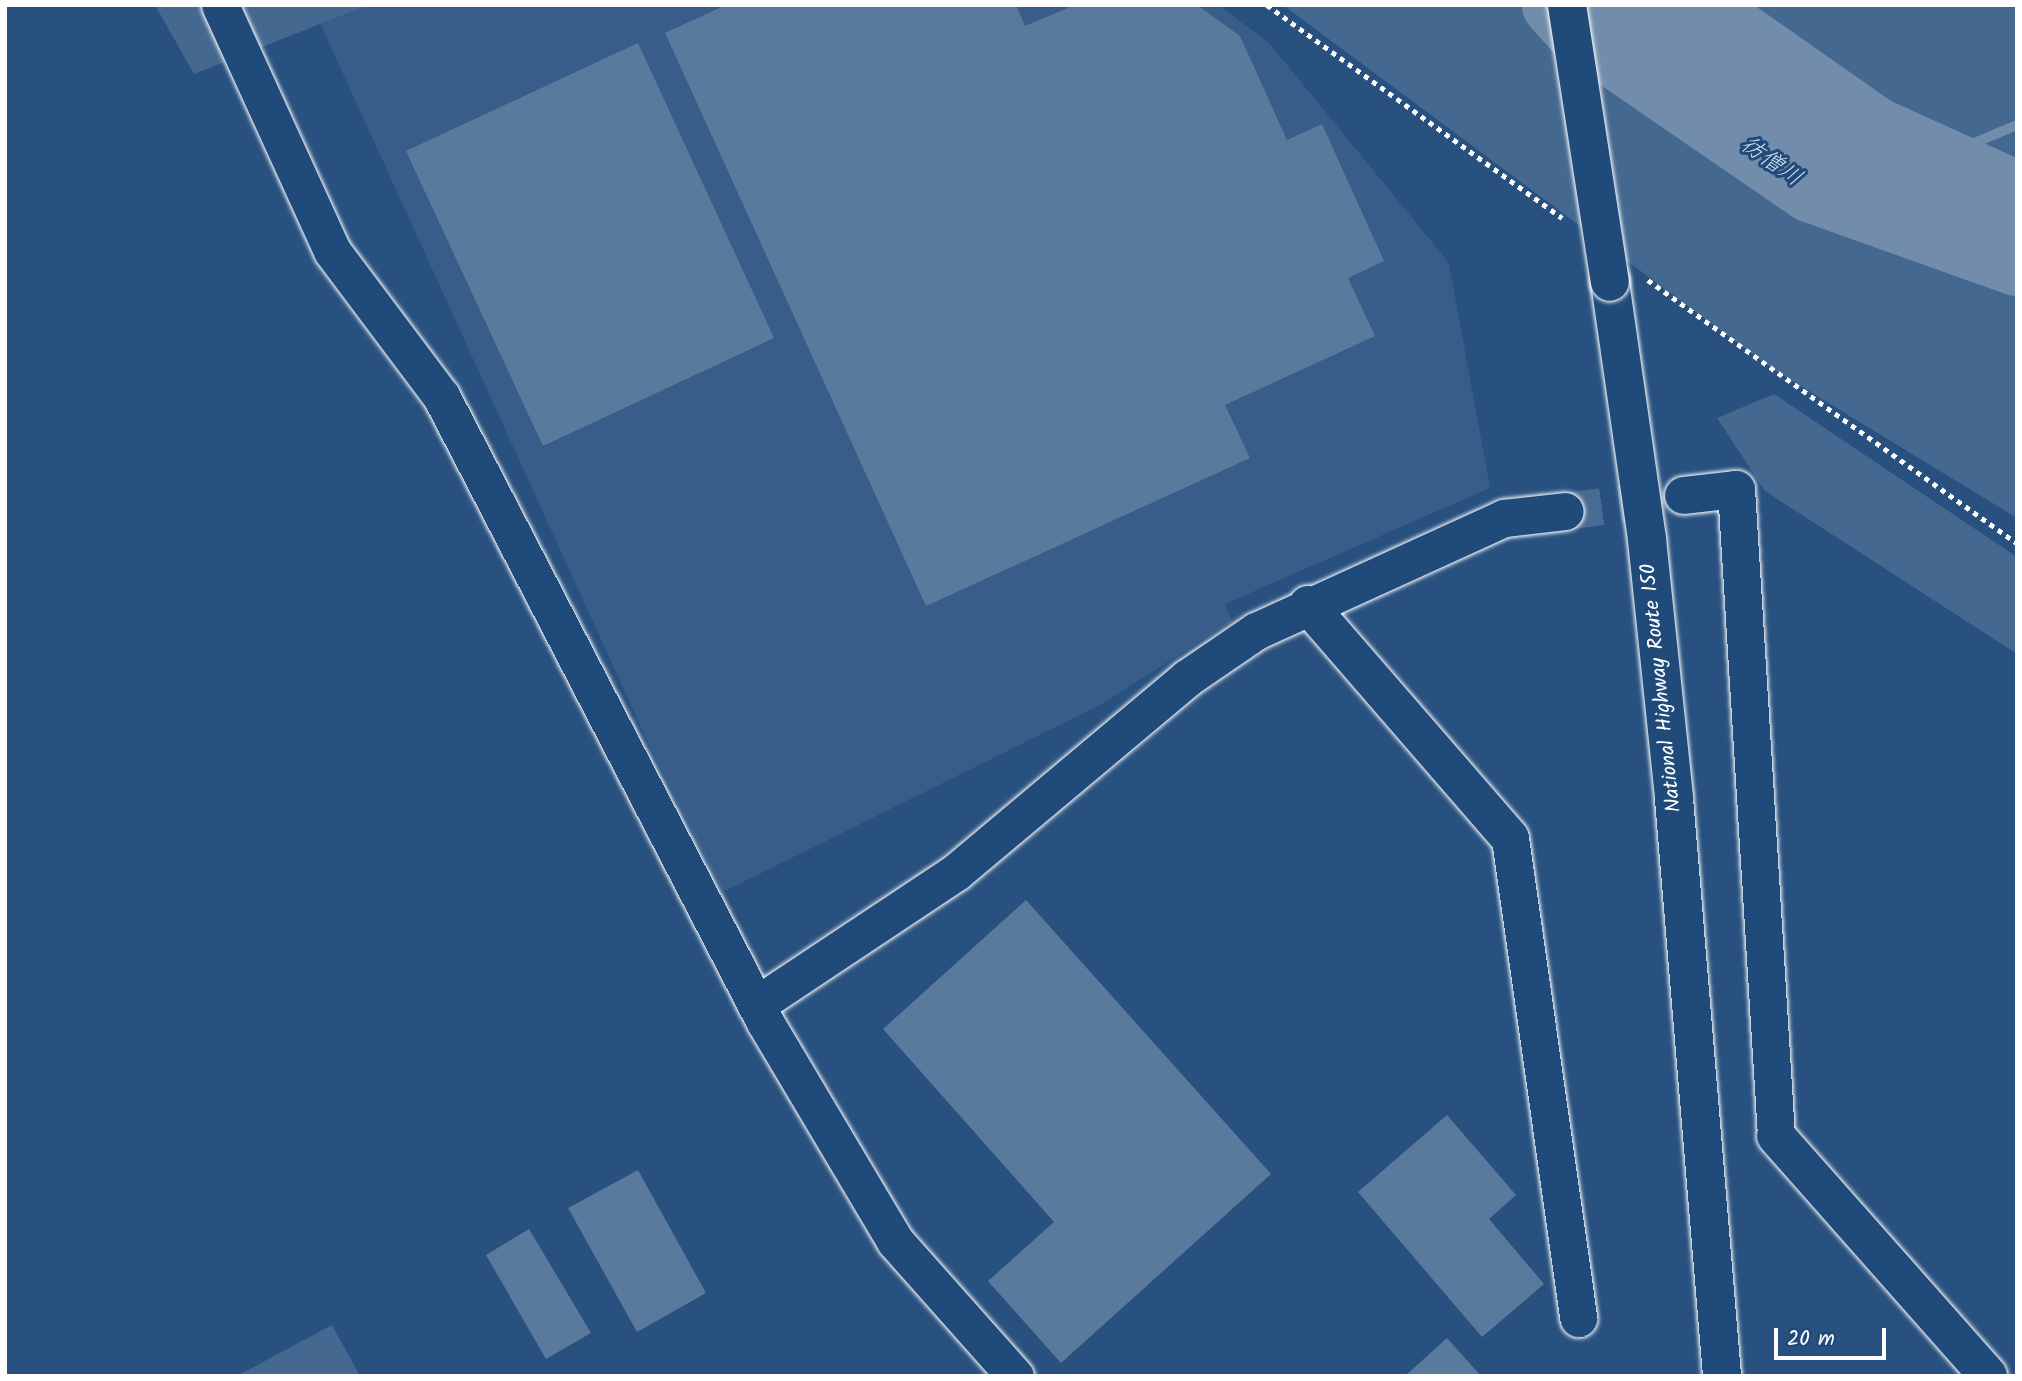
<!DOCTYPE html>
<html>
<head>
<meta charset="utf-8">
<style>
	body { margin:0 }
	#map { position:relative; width:2022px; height:1381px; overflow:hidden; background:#28517f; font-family:Kalam,"Klee One",sans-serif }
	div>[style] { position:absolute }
	.built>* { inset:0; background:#375d88 }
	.green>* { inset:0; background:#446890 }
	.water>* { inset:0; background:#718dab }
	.stream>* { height:10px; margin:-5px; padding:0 5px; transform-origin:5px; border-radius:5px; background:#718dab }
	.river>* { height:66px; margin:-33px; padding:0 33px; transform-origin:33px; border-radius:33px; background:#718dab }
	.building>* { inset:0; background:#5a7a9d }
	.minor-tunnel>* { height:37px; margin-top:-18.5px; transform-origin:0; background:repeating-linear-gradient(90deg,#486b92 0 37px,transparent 0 55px) }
	.path>* { height:4.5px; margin-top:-2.25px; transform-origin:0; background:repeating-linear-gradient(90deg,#fff 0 5px,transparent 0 10px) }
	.roads { filter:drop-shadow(0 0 2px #fff) drop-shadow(0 0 2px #fff) }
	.minor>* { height:37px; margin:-18.5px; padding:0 18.5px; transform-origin:18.5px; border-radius:18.5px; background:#1f4a7a }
	.tertiary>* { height:38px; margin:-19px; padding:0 19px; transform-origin:19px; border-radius:19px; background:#1f4a7a }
	.trunk>* { height:38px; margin:-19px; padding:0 19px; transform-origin:19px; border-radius:19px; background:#1f4a7a }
	.bridges { filter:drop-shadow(0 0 2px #fff) drop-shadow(0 0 2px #fff) }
	.trunk-bridge>* { height:38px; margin:-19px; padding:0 19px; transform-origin:19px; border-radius:19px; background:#1f4a7a }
	span { translate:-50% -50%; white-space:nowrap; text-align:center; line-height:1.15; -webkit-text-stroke:6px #1f4a7a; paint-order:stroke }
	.street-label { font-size:21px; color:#fff }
	.water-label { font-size:23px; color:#d4dde6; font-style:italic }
	.frame { position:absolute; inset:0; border:7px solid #fff; pointer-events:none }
	.scale { position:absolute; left:1774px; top:1328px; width:112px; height:32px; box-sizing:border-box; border:4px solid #fff; border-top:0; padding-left:9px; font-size:21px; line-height:24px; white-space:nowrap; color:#fff; -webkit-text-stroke:5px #1f4a7a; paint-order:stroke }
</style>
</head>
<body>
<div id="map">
	<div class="built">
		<i style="clip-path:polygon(355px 5px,1219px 5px,1270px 44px,1449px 263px,1490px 488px,1225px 604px,1232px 621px,1102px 704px,723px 892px,651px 749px,319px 21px)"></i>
	</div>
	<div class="green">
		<i style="clip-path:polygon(155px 5px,368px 5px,194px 74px)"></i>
		<i style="clip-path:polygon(1283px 5px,2017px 5px,2017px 518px,1771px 368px)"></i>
		<i style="clip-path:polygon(1774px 394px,2017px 557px,2017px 654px,1765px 491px,1717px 418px)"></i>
		<i style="clip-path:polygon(332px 1325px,360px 1376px,237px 1376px)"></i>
	</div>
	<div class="water">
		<i style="clip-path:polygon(1554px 5px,1754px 5px,1891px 101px,2017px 158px,2017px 292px,1943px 237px,1576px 28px)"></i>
	</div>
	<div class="stream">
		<i style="left:1967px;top:146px;width:54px;rotate:-22.8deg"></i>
		<i style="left:1843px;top:202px;width:36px;rotate:-24deg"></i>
	</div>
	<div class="river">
		<i style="left:1555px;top:5px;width:31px;rotate:48deg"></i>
		<i style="left:1576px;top:28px;width:286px;rotate:34.5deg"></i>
		<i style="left:1812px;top:190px;width:218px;rotate:19.6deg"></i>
	</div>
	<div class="building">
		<i style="clip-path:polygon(726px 5px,1016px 5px,1025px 26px,1075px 5px,1197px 5px,1240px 36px,1287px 140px,1322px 124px,1384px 261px,1348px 278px,1375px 336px,1225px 405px,1250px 458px,926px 606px,665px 33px)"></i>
		<i style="clip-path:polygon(638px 43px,774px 338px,543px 446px,406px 151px)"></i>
		<i style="clip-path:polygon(1026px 900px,1271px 1174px,1061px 1363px,988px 1281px,1054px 1222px,883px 1029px)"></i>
		<i style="clip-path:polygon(1447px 1115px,1516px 1195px,1489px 1219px,1544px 1284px,1482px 1337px,1358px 1192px)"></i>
		<i style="clip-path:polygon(638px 1170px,706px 1293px,637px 1332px,568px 1208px)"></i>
		<i style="clip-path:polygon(529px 1229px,591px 1333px,546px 1359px,486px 1255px)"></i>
		<i style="clip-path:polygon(1447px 1338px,1481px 1376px,1405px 1376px)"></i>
	</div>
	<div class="minor-tunnel">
		<i style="left:1565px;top:511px;width:119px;rotate:-7.7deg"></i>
	</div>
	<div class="path">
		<i style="left:1267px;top:5px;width:364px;rotate:35.8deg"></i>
		<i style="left:1648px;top:280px;width:453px;rotate:35.5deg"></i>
	</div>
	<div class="roads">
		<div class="minor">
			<i style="left:220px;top:5px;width:270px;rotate:65.5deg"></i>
			<i style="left:332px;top:251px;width:181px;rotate:53.1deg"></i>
			<i style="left:441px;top:396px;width:705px;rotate:62.64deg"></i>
			<i style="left:765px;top:1022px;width:255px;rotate:59.3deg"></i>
			<i style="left:895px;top:1241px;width:181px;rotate:48.4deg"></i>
			<i style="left:1683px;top:495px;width:53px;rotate:-6.5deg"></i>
			<i style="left:1736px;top:489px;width:648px;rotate:86.46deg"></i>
			<i style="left:1510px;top:838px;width:485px;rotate:81.9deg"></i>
			<i style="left:756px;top:1005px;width:240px;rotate:-33.6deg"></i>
			<i style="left:956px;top:872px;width:302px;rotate:-40deg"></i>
			<i style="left:1187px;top:678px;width:83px;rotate:-34.3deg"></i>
			<i style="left:1256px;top:631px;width:273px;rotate:-24.5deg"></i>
			<i style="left:1504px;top:518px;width:61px;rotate:-6.5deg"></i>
		</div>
		<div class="tertiary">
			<i style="left:1308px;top:605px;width:308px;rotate:49.1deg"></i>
			<i style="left:1776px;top:1136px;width:320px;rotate:48.5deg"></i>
		</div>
		<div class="trunk">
			<i style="left:1610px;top:282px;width:261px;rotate:81.8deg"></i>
			<i style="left:1647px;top:540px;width:260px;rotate:84deg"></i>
			<i style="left:1674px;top:799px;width:579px;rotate:85.24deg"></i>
		</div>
	</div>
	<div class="bridges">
		<div class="trunk-bridge">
			<i style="left:1567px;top:5px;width:280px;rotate:81.2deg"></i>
		</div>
	</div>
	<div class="street-label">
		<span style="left:1662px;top:688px;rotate:-96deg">National Highway Route 150</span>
	</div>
	<div class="water-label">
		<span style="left:1771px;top:162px;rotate:35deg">彷僧川</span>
	</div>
	<div class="frame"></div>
	<div class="scale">20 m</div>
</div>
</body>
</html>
